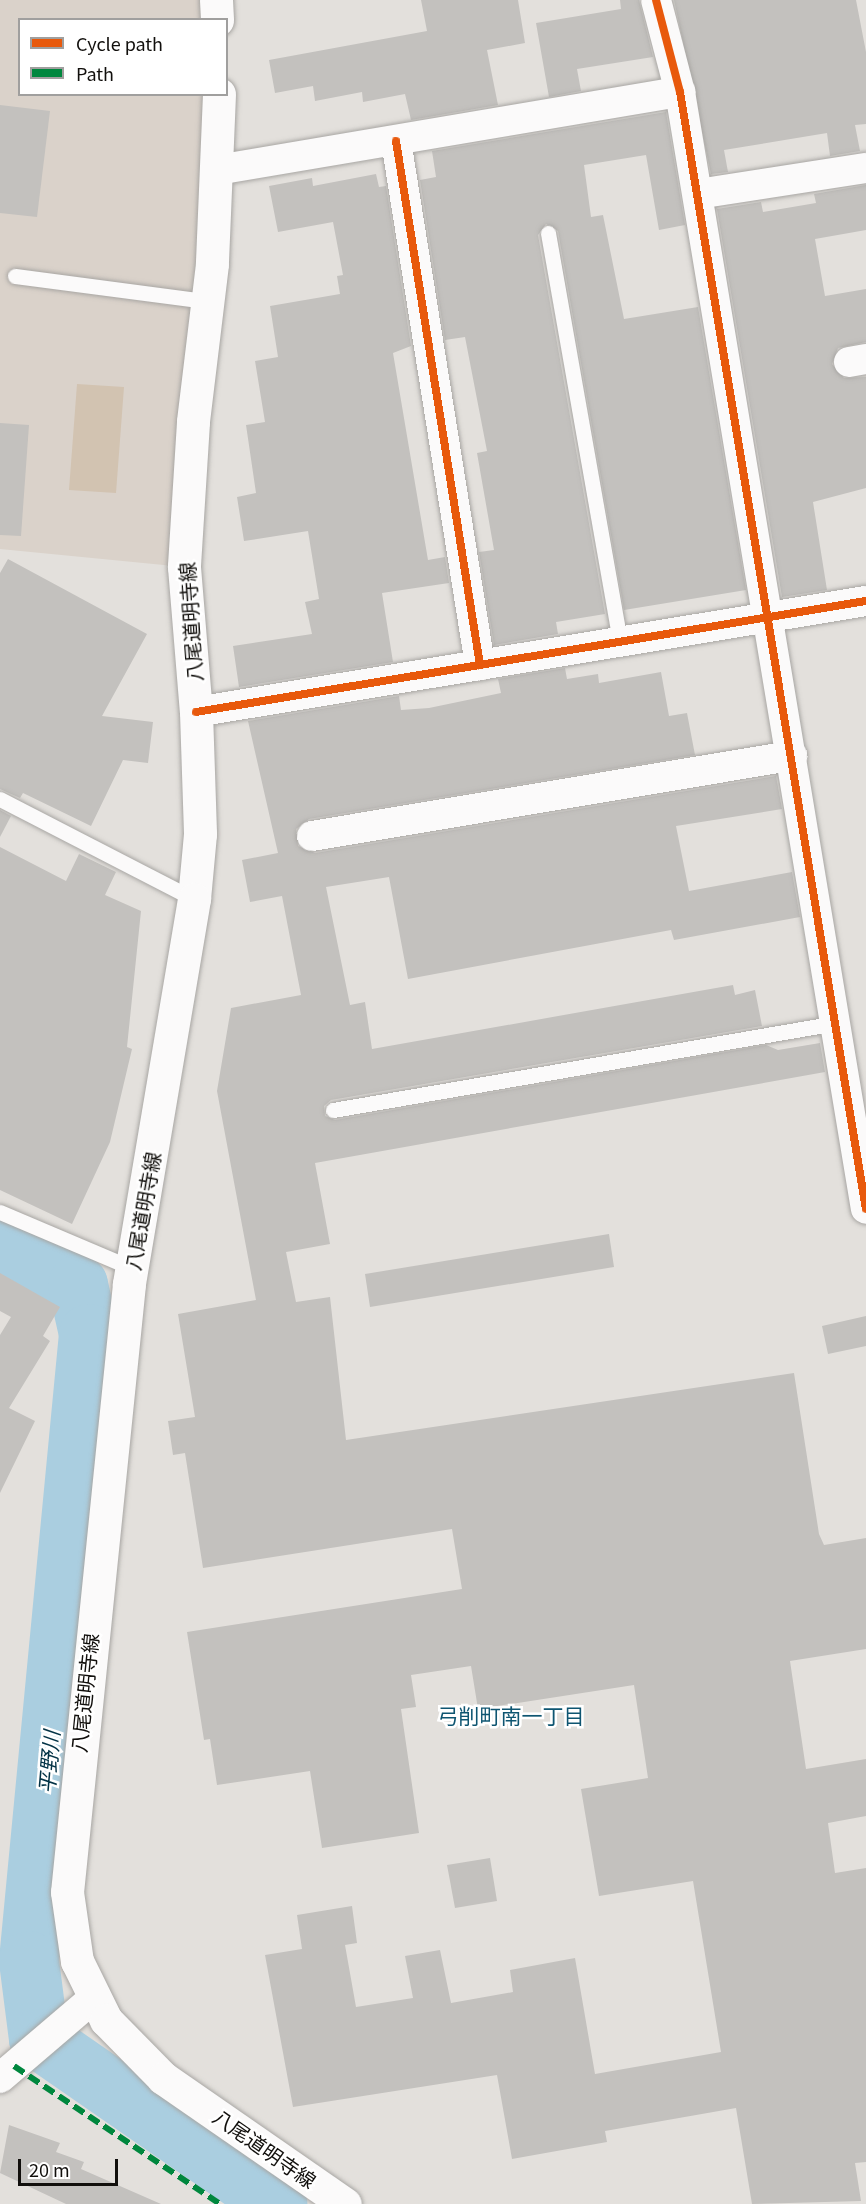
<!DOCTYPE html>
<html>
<head>
<meta charset="utf-8">
<style>
	body { margin:0 }
	#map { position:relative; width:866px; height:2204px; overflow:hidden; background:#e3e0dc; font-family:Georgia,"Noto Sans JP",serif }
	div>[style] { position:absolute }
	.built>* { inset:0; background:#dad2ca }
	.green>* { inset:0; background:#d2c3b1 }
	.river>* { height:60px; margin:-30px; padding:0 30px; transform-origin:30px; border-radius:30px; background:#aacee0 }
	.building>* { inset:0; background:#c3c1be }
	.roads { filter:drop-shadow(0 0 2px #a8a6a3) drop-shadow(0 0 2px #a8a6a3) }
	.lane>* { height:15px; margin:-7.5px; padding:0 7.5px; transform-origin:7.5px; border-radius:7.5px; background:#fbfafa }
	.street>* { height:30px; margin:-15px; padding:0 15px; transform-origin:15px; border-radius:15px; background:#fbfafa }
	.secondary>* { height:33px; margin:-16.5px; padding:0 16.5px; transform-origin:16.5px; border-radius:16.5px; background:#fbfafa }
	.quiet>* { height:6px; margin-top:-3px; transform-origin:0; background:repeating-linear-gradient(90deg,#00873e 0 12px,transparent 0 18px) }
	.cycleway>* { height:8px; margin:-4px; padding:0 4px; transform-origin:4px; border-radius:4px; background:#e8590c }
	span { translate:-50% -50%; white-space:nowrap; text-align:center; line-height:1.15; -webkit-text-stroke:5px #fff; paint-order:stroke }
	.street-label { font-size:20px; color:#110f0c }
	.neighbourhood-label { font-size:21px; color:#0e5571 }
	.water-label { font-size:21px; color:#023245; font-style:italic }
	.legend { position:absolute; left:18px; top:18px; width:210px; height:78px; box-sizing:border-box; background:#fff; border:2px solid #a09f9e; margin:0; padding:8px 10px; list-style:none; font-size:18px; color:#110f0c }
	.legend li { display:flex; align-items:center; gap:12px; height:30px }
	.legend b { width:30px; border:2px solid #a09f9e }
	.scale { position:absolute; left:18px; top:2159px; width:100px; height:27px; box-sizing:border-box; border:3px solid #110f0c; border-top:0; padding-left:8px; font-size:18px; line-height:21px; white-space:nowrap; color:#110f0c; -webkit-text-stroke:4px #fff; paint-order:stroke }
</style>
</head>
<body>
<div id="map">
	<div class="built">
		<i style="clip-path:polygon(0 0,216px 0,217px 19px,20px 20px,20px 94px,219px 95px,184px 567px,0 549px)"></i>
	</div>
	<div class="green">
		<i style="clip-path:polygon(77px 384px,124px 387px,116px 493px,69px 490px)"></i>
	</div>
	<div class="river">
		<i style="left:0;top:1244px;width:88px;rotate:27.7deg"></i>
		<i style="left:78px;top:1285px;width:50px;rotate:77.3deg"></i>
		<i style="left:89px;top:1334px;width:630px;rotate:95.47deg"></i>
		<i style="left:29px;top:1961px;width:79px;rotate:82.7deg"></i>
		<i style="left:39px;top:2039px;width:290px;rotate:34.7deg"></i>
	</div>
	<div class="building">
		<i style="clip-path:polygon(421px 0,518px 0,525px 43px,487px 50px,498px 105px,411px 120px,405px 94px,363px 102px,362px 92px,315px 101px,313px 86px,275px 93px,269px 60px,427px 31px)"></i>
		<i style="clip-path:polygon(620px 0,639px 0,653px 57px,577px 69px,581px 91px,549px 97px,536px 23px,621px 9px)"></i>
		<i style="clip-path:polygon(674px 0,856px 0,866px 52px,866px 124px,855px 125px,860px 151px,830px 156px,827px 133px,724px 150px,728px 172px,711px 174px)"></i>
		<i style="clip-path:polygon(0 105px,50px 111px,37px 217px,0 213px)"></i>
		<i style="clip-path:polygon(666px 112px,685px 225px,659px 230px,646px 155px,584px 165px,591px 217px,603px 215px,624px 319px,698px 307px,746px 590px,624px 610px,558px 231px,546px 224px,538px 235px,605px 614px,556px 622px,558px 634px,494px 645px,479px 552px,494px 550px,477px 453px,487px 451px,465px 337px,445px 340px,420px 180px,436px 177px,432px 151px)"></i>
		<i style="clip-path:polygon(376px 174px,379px 187px,386px 186px,411px 346px,393px 353px,428px 560px,445px 557px,449px 583px,382px 593px,393px 662px,239px 687px,233px 646px,312px 634px,305px 602px,319px 599px,308px 531px,244px 541px,237px 497px,256px 493px,246px 425px,265px 422px,255px 361px,278px 357px,270px 306px,340px 294px,337px 276px,343px 275px,333px 222px,278px 232px,269px 186px,312px 178px,313px 186px)"></i>
		<i style="clip-path:polygon(866px 185px,866px 230px,815px 239px,825px 296px,866px 289px,866px 342px,838px 348px,832px 364px,844px 378px,866px 377px,866px 488px,813px 502px,827px 590px,782px 597px,717px 209px,761px 202px,763px 212px,816px 203px,814px 194px)"></i>
		<i style="clip-path:polygon(0 423px,29px 425px,21px 536px,0 535px)"></i>
		<i style="clip-path:polygon(8px 559px,147px 634px,102px 716px,153px 722px,148px 763px,123px 760px,91px 826px,23px 793px,20px 798px,0 789px,0 573px)"></i>
		<i style="clip-path:polygon(565px 668px,567px 679px,598px 674px,599px 683px,661px 672px,669px 716px,687px 713px,695px 755px,309px 819px,296px 829px,298px 846px,315px 853px,776px 776px,782px 809px,676px 826px,689px 891px,792px 872px,800px 917px,674px 940px,671px 930px,408px 979px,389px 877px,326px 887px,350px 1005px,365px 1002px,372px 1049px,733px 985px,735px 995px,755px 990px,762px 1026px,331px 1100px,324px 1106px,325px 1116px,335px 1120px,766px 1045px,778px 1050px,820px 1043px,825px 1072px,315px 1163px,330px 1244px,286px 1252px,296px 1302px,330px 1297px,346px 1440px,794px 1373px,819px 1534px,824px 1545px,866px 1538px,866px 1649px,790px 1661px,806px 1769px,866px 1759px,866px 1816px,828px 1823px,835px 1873px,866px 1868px,866px 2162px,855px 2163px,861px 2201px,752px 2204px,736px 2108px,605px 2131px,607px 2142px,512px 2159px,497px 2075px,293px 2107px,265px 1955px,302px 1949px,297px 1915px,352px 1906px,357px 1943px,345px 1945px,356px 2007px,413px 1998px,405px 1956px,440px 1950px,451px 2003px,513px 1992px,510px 1970px,575px 1958px,595px 2074px,721px 2052px,693px 1881px,599px 1896px,581px 1789px,648px 1778px,634px 1685px,478px 1709px,471px 1666px,411px 1675px,416px 1707px,401px 1709px,419px 1833px,322px 1848px,310px 1771px,217px 1785px,210px 1739px,204px 1740px,187px 1632px,462px 1589px,452px 1529px,203px 1568px,185px 1453px,173px 1455px,168px 1421px,195px 1417px,178px 1314px,256px 1300px,217px 1091px,231px 1008px,301px 995px,282px 896px,250px 902px,242px 860px,278px 853px,248px 721px,399px 696px,401px 710px,429px 708px,501px 693px,498px 679px)"></i>
		<i style="clip-path:polygon(0 810px,11px 816px,0 837px)"></i>
		<i style="clip-path:polygon(0 847px,66px 881px,79px 854px,116px 872px,105px 895px,141px 911px,127px 1047px,132px 1049px,110px 1142px,72px 1224px,0 1190px)"></i>
		<i style="clip-path:polygon(609px 1234px,614px 1267px,370px 1307px,365px 1274px)"></i>
		<i style="clip-path:polygon(0 1273px,60px 1307px,43px 1336px,50px 1341px,9px 1408px,35px 1421px,0 1493px,0 1335px,11px 1317px,0 1311px)"></i>
		<i style="clip-path:polygon(866px 1316px,866px 1346px,828px 1354px,822px 1326px)"></i>
		<i style="clip-path:polygon(490px 1858px,497px 1901px,455px 1908px,447px 1865px)"></i>
		<i style="clip-path:polygon(9px 2125px,60px 2143px,56px 2152px,84px 2162px,81px 2169px,161px 2204px,66px 2204px,0 2173px)"></i>
	</div>
	<div class="roads">
		<div class="lane">
			<i style="left:548px;top:233px;width:415px;rotate:80deg"></i>
			<i style="left:15px;top:276px;width:191px;rotate:7.5deg"></i>
			<i style="left:0;top:799px;width:218px;rotate:27.3deg"></i>
			<i style="left:333px;top:1110px;width:510px;rotate:-9.81deg"></i>
			<i style="left:0;top:1212px;width:143px;rotate:23deg"></i>
		</div>
		<div class="street">
			<i style="left:656px;top:0;width:95px;rotate:75.4deg"></i>
			<i style="left:680px;top:92px;width:1132px;rotate:80.55deg"></i>
			<i style="left:396px;top:141px;width:531px;rotate:80.89deg"></i>
			<i style="left:217px;top:170px;width:470px;rotate:-9.6deg"></i>
			<i style="left:698px;top:194px;width:170px;rotate:-8.8deg"></i>
			<i style="left:849px;top:362px;width:17px;rotate:-10deg"></i>
			<i style="left:196px;top:712px;width:679px;rotate:-9.41deg"></i>
			<i style="left:312px;top:836px;width:487px;rotate:-9.5deg"></i>
			<i style="left:0;top:2078px;width:125px;rotate:-40.5deg"></i>
		</div>
		<div class="secondary">
			<i style="left:216px;top:0;width:20px;rotate:87deg"></i>
			<i style="left:219px;top:94px;width:170px;rotate:92.4deg"></i>
			<i style="left:212px;top:264px;width:159px;rotate:96.9deg"></i>
			<i style="left:193px;top:422px;width:145px;rotate:93.6deg"></i>
			<i style="left:184px;top:567px;width:145px;rotate:85.3deg"></i>
			<i style="left:196px;top:712px;width:122px;rotate:88.1deg"></i>
			<i style="left:200px;top:834px;width:65px;rotate:95.3deg"></i>
			<i style="left:194px;top:899px;width:390px;rotate:99.6deg"></i>
			<i style="left:129px;top:1284px;width:611px;rotate:95.82deg"></i>
			<i style="left:67px;top:1892px;width:70px;rotate:81.8deg"></i>
			<i style="left:77px;top:1961px;width:66px;rotate:63.8deg"></i>
			<i style="left:106px;top:2020px;width:81px;rotate:45.5deg"></i>
			<i style="left:163px;top:2078px;width:221px;rotate:34.7deg"></i>
		</div>
	</div>
	<div class="quiet">
		<i style="left:14px;top:2066px;width:248px;rotate:33.8deg"></i>
	</div>
	<div class="cycleway">
		<i style="left:656px;top:0;width:95px;rotate:75.4deg"></i>
		<i style="left:680px;top:92px;width:1132px;rotate:80.55deg"></i>
		<i style="left:396px;top:141px;width:531px;rotate:80.89deg"></i>
		<i style="left:196px;top:712px;width:679px;rotate:-9.41deg"></i>
	</div>
	<div class="street-label">
		<span style="left:190px;top:622px;rotate:-94deg">八尾道明寺線</span>
		<span style="left:142px;top:1211px;rotate:-80deg">八尾道明寺線</span>
		<span style="left:84px;top:1693px;rotate:-84deg">八尾道明寺線</span>
		<span style="left:265px;top:2148px;rotate:35deg">八尾道明寺線</span>
	</div>
	<div class="neighbourhood-label">
		<span style="left:511px;top:1715px">弓削町南一丁目</span>
	</div>
	<div class="water-label">
		<span style="left:48px;top:1762px;rotate:-85deg">平野川</span>
	</div>
	<ul class="legend">
	<li><b style="height:8px;background:#e8590c"></b>Cycle path</li>
	<li><b style="height:8px;background:#00873e"></b>Path</li>
	</ul>
	<div class="scale">20 m</div>
</div>
</body>
</html>
